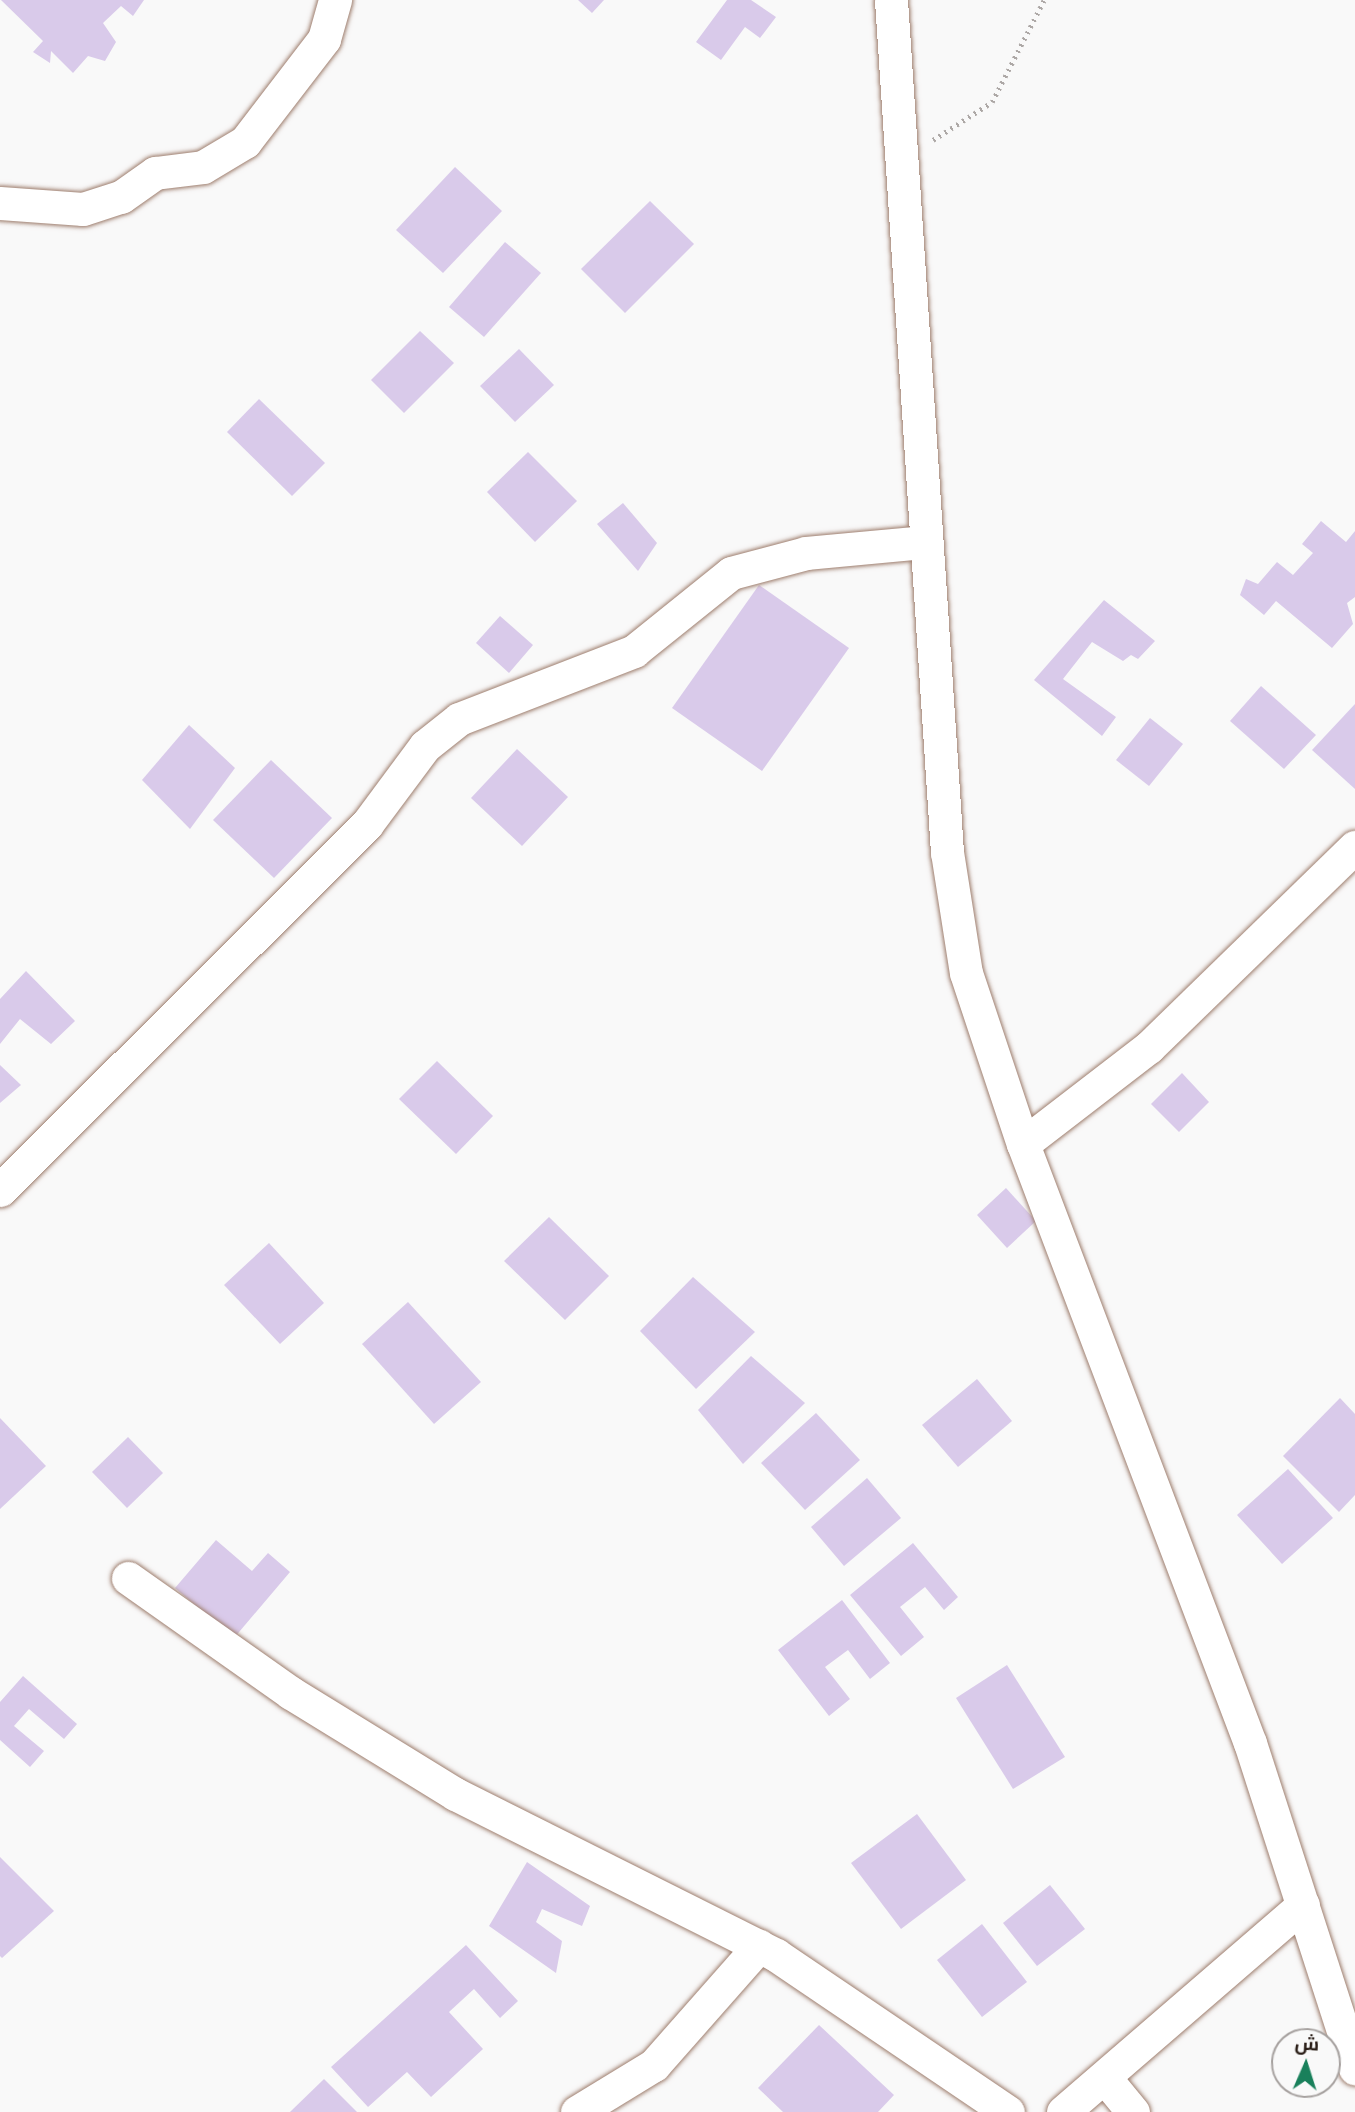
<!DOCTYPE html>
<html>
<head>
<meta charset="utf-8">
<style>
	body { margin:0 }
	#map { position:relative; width:1355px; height:2112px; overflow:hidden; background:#f9f9f9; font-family:Helvetica,Cairo,sans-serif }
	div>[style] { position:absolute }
	.building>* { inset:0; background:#d9caea }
	.path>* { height:4.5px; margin-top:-2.25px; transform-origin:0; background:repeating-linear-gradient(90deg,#ada8a6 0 2px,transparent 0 7px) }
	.roads { filter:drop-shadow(0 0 2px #9e7e6e) drop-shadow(0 0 2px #9e7e6e) }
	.minor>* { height:33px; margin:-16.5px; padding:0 16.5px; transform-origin:16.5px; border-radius:16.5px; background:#fff }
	span { translate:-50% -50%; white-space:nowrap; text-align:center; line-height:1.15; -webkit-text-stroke:5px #f9f9f9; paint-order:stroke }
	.north { position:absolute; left:1271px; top:2028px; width:70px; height:70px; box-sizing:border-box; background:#f9f9f9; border:2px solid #a6a19f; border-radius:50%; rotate:3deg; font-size:19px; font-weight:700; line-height:28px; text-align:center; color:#2a1e17 }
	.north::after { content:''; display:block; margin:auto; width:24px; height:32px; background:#19805b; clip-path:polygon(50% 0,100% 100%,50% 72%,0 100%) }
</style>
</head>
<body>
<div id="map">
	<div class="building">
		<i style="clip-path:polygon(1px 0,144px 0,133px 16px,121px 6px,103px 23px,116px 42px,105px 61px,88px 56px,73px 73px,51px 51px,50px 63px,33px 52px,43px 41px)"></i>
		<i style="clip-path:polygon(578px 0,604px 0,592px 13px)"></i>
		<i style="clip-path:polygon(727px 0,751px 0,776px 17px,760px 38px,745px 27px,721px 60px,696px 42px)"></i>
		<i style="clip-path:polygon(455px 167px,502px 211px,443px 273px,396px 230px)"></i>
		<i style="clip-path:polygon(650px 201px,694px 244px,625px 313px,581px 269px)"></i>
		<i style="clip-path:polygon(505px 242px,541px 273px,484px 337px,449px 307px)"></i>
		<i style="clip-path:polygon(420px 331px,454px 363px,404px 413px,371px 380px)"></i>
		<i style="clip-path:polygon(519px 349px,554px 385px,515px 422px,480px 386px)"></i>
		<i style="clip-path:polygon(259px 399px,325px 463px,292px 496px,227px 432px)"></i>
		<i style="clip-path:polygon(528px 452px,577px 501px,535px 542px,487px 492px)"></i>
		<i style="clip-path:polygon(623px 503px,657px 543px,638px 571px,597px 524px)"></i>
		<i style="clip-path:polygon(1321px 521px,1346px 542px,1355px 531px,1355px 597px,1347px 603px,1353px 624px,1332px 648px,1276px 601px,1264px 615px,1240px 595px,1246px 579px,1258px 584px,1277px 562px,1293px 575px,1313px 553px,1302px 544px)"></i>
		<i style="clip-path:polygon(759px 585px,849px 648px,762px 771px,672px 708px)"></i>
		<i style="clip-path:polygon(1104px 600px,1155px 641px,1138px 659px,1131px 655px,1123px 661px,1092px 642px,1063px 679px,1116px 717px,1102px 736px,1034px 680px)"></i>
		<i style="clip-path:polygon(500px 616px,533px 645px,509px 673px,476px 643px)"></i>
		<i style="clip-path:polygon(1261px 686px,1316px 735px,1284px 769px,1230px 721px)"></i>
		<i style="clip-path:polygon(1355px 704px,1355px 789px,1312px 750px)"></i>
		<i style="clip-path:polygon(1150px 718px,1183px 744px,1149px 786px,1116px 760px)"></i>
		<i style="clip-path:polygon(189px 725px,235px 768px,190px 829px,142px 780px)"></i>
		<i style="clip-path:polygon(517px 749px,568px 797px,522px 846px,471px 798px)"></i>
		<i style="clip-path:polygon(271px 760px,332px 818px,274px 878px,213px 820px)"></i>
		<i style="clip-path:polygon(26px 971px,75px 1021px,51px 1044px,20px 1019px,0 1044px,0 999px)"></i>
		<i style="clip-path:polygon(437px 1061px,493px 1116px,456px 1154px,399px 1099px)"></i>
		<i style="clip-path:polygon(0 1065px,21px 1085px,0 1103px)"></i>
		<i style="clip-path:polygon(1182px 1073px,1209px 1102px,1179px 1132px,1151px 1104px)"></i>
		<i style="clip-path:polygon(1006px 1188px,1036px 1221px,1007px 1248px,977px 1215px)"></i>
		<i style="clip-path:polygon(549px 1217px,609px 1276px,565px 1320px,504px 1261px)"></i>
		<i style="clip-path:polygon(269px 1243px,324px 1303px,280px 1344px,224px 1285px)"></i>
		<i style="clip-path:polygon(693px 1277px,755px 1332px,696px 1389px,640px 1331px)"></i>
		<i style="clip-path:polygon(408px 1302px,481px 1382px,434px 1424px,362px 1344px)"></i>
		<i style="clip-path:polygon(751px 1356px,805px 1403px,743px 1464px,698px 1410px)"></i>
		<i style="clip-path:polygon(977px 1379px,1012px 1421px,958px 1467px,922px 1425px)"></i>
		<i style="clip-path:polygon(1340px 1398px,1355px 1414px,1355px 1495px,1339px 1512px,1283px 1456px)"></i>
		<i style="clip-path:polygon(816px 1413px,860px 1460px,805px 1510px,761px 1463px)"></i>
		<i style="clip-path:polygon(0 1418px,46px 1466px,0 1509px)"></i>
		<i style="clip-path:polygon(128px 1437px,163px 1473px,127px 1508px,92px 1472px)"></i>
		<i style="clip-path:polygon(1288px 1469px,1333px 1518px,1282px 1564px,1237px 1515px)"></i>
		<i style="clip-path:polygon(867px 1478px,901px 1518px,844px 1566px,811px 1527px)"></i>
		<i style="clip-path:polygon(216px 1540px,252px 1571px,268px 1553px,290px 1572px,234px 1638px,175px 1588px)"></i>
		<i style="clip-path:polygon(913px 1543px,958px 1597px,944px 1610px,925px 1587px,900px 1607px,924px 1637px,901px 1656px,850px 1595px)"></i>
		<i style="clip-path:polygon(842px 1600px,890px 1663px,870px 1679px,848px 1650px,825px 1667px,850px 1699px,829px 1716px,778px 1650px)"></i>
		<i style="clip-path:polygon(1007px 1665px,1065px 1757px,1013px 1789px,956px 1698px)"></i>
		<i style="clip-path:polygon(23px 1676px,77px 1724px,64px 1739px,29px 1709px,14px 1726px,44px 1751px,30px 1767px,0 1740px,0 1702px)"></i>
		<i style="clip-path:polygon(917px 1814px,966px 1880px,901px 1929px,851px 1863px)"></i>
		<i style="clip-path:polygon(0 1857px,54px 1911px,2px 1958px,0 1956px)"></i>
		<i style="clip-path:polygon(527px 1862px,590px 1906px,582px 1926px,542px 1909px,536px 1922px,562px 1941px,556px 1973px,489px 1926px)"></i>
		<i style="clip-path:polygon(1050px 1885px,1085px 1929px,1037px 1966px,1003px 1923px)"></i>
		<i style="clip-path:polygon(982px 1924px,1027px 1982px,982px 2017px,937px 1960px)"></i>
		<i style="clip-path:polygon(466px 1945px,518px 2001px,500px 2018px,474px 1989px,449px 2012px,483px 2049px,431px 2097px,407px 2072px,368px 2107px,331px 2067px)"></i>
		<i style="clip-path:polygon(819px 2025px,894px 2095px,878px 2112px,783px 2112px,758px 2088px)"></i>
		<i style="clip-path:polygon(324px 2079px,357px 2112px,290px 2112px)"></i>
	</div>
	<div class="path">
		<i style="left:933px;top:140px;width:70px;rotate:-32.8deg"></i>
		<i style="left:992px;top:102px;width:114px;rotate:-63deg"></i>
	</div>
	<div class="roads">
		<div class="minor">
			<i style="left:891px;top:0;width:854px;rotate:86.24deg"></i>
			<i style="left:947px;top:852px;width:122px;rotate:81.1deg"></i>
			<i style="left:966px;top:973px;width:180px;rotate:71.6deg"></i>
			<i style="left:1023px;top:1144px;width:641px;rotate:69.25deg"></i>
			<i style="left:1250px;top:1743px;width:342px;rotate:72.1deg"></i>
			<i style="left:0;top:203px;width:83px;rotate:4.1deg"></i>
			<i style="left:83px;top:209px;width:40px;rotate:-18deg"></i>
			<i style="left:121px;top:197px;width:42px;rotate:-35.2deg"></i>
			<i style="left:155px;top:173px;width:48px;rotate:-7.1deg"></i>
			<i style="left:203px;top:167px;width:49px;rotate:-30.8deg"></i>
			<i style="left:245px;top:142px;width:130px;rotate:-52.5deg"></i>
			<i style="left:324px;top:39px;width:41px;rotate:-74.2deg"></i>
			<i style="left:1023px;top:1144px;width:159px;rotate:-37.6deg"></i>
			<i style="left:1149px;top:1047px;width:287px;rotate:-44.2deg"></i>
			<i style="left:0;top:1190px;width:518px;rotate:-44.92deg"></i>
			<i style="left:367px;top:824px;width:97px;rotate:-53.4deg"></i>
			<i style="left:425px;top:746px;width:43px;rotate:-38.5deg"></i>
			<i style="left:459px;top:719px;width:188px;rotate:-21.2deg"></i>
			<i style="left:634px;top:651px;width:124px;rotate:-38.8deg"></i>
			<i style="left:731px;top:573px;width:78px;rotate:-14.9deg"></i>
			<i style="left:806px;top:553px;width:120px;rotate:-5.3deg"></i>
			<i style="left:128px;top:1578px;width:199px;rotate:35.2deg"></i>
			<i style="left:291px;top:1693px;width:193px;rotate:31.6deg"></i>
			<i style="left:455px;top:1794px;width:359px;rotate:26.6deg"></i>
			<i style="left:776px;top:1955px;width:280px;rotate:34.1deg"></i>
			<i style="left:1105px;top:2078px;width:44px;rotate:50.5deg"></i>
			<i style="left:577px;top:2112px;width:90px;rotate:-31.4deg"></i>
			<i style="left:654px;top:2065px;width:159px;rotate:-48.6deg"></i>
			<i style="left:1063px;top:2112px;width:317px;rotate:-40.8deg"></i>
		</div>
	</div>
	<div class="north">ش</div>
</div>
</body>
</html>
